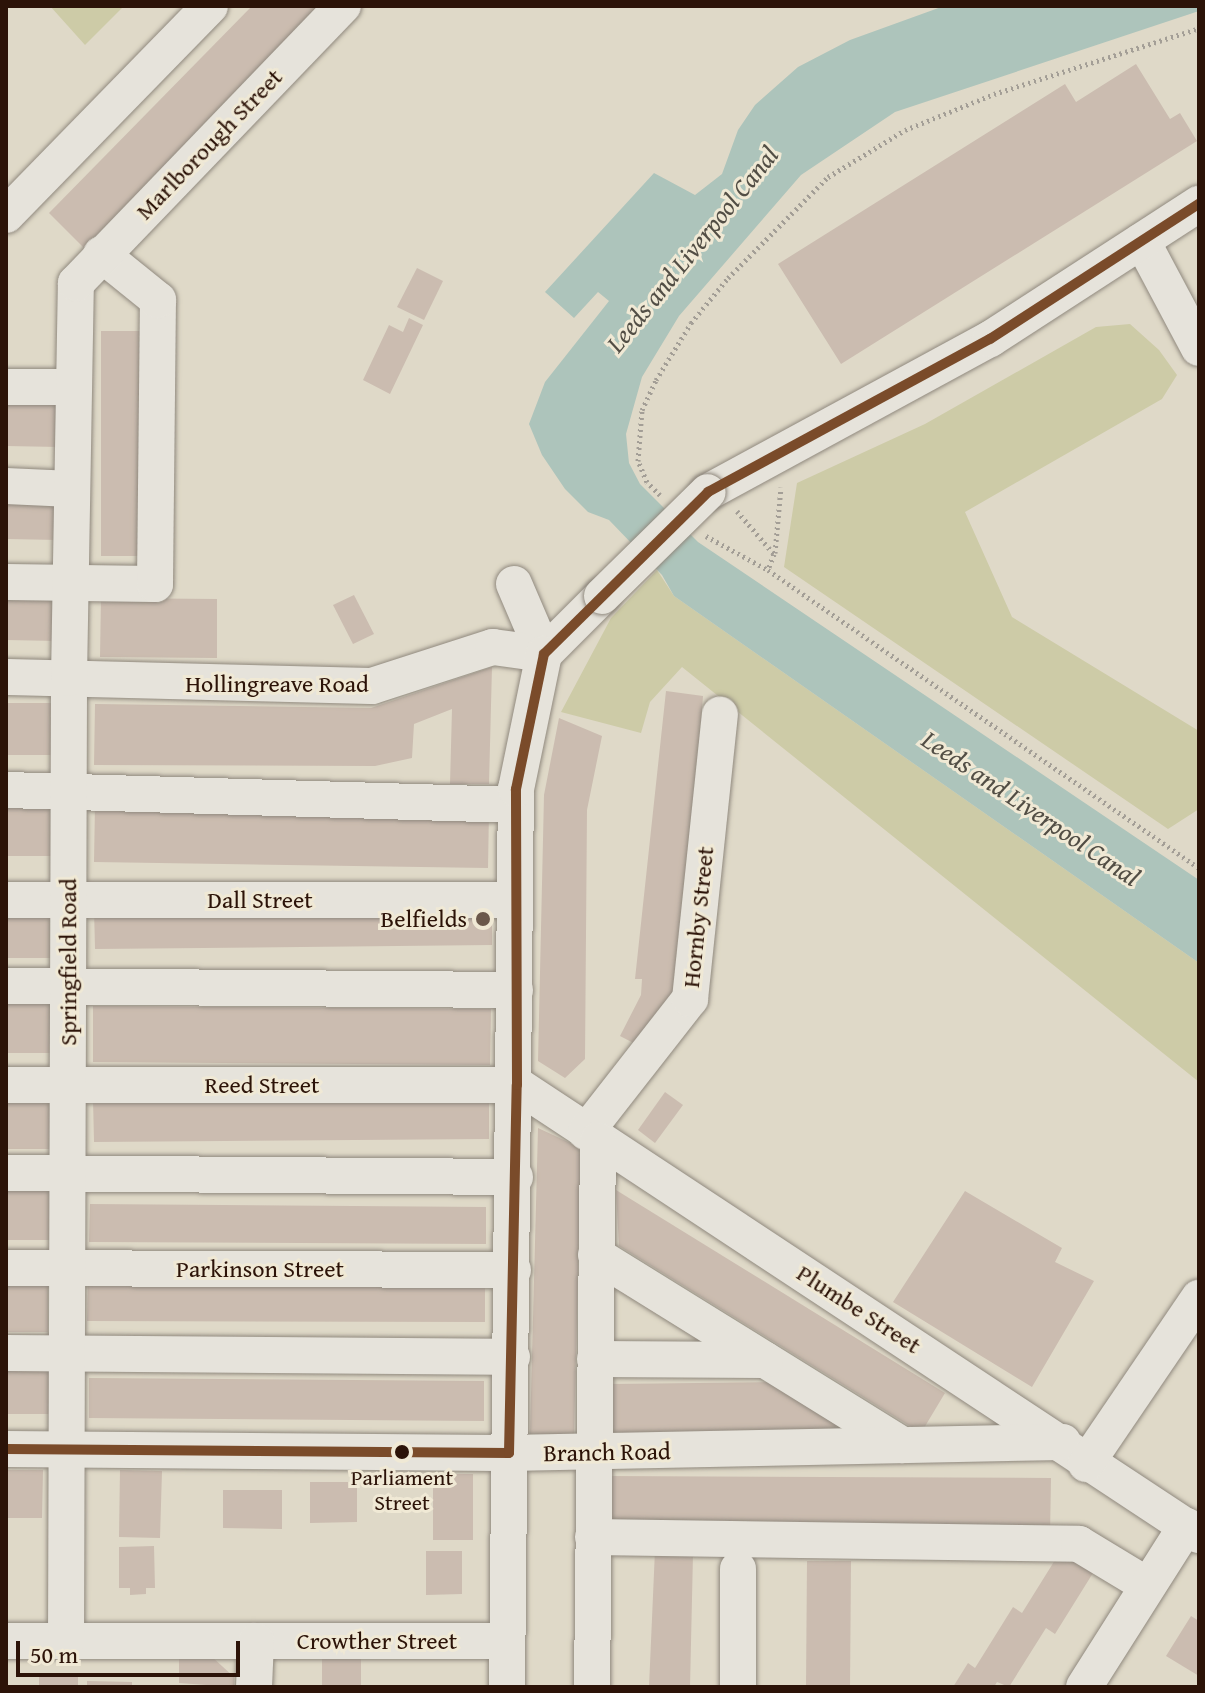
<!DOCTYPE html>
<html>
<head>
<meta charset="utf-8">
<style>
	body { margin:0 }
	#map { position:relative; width:1205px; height:1693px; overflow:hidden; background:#dfd9c8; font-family:"Gentium Book Plus",serif }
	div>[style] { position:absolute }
	.green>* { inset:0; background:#cdcba7 }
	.water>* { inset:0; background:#adc4bb }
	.building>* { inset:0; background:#cbbcb0 }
	.path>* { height:5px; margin-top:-2.5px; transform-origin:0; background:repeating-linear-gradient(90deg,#a39e96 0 2px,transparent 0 6px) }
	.roads { filter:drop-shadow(0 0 2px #90897e) drop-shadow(0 0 2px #90897e) }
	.minor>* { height:36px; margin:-18px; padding:0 18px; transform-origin:18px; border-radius:18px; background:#e6e3db }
	.bridges { filter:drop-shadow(0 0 2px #90897e) drop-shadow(0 0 2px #90897e) }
	.minor-bridge>* { height:36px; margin:-18px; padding:0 18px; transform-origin:18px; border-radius:18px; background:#e6e3db }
	.bus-1>* { height:10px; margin:-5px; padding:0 5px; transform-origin:5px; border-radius:5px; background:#7a4b2a }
	.dots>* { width:22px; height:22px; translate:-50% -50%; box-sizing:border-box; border:4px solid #f0e9d5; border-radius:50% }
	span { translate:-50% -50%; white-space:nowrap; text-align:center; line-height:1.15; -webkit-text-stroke:6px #f0e9d5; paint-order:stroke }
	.bus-label { font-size:22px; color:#2c1308 }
	.street-label { font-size:24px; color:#2c1308 }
	.poi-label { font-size:24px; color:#2c1308 }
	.right { translate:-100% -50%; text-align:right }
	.water-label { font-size:26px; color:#524e45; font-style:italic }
	.frame { position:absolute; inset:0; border:8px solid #2c1308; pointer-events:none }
	.scale { position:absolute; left:16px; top:1641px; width:224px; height:36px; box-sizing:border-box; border:4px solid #2c1308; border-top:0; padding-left:10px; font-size:24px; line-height:28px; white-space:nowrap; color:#2c1308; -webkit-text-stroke:6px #f0e9d5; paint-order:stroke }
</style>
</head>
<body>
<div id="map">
	<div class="green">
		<i style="clip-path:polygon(50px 6px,124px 6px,85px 45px)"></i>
		<i style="clip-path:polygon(1130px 324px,1159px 350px,1177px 375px,1162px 399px,965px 512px,1012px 617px,1199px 731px,1199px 809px,1168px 829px,784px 567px,797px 483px,925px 424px,1096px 327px)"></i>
		<i style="clip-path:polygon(657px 570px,674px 596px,1199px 963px,1199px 1082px,682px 667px,650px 702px,641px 733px,561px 712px,611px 618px)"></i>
	</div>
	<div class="water">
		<i style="clip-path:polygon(944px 6px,1199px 6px,1199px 11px,895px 112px,801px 175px,679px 316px,642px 377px,626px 434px,629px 463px,640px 484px,698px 542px,1199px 880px,1199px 963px,674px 596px,662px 575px,609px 520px,588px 512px,565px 489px,542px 455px,529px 424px,545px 382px,609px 301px,598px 292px,574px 318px,545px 292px,654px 173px,695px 195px,722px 174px,738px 130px,755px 105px,798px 67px,850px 40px)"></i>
	</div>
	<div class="building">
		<i style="clip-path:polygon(252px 6px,321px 6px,84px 248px,49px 213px)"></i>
		<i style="clip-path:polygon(1136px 64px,1170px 119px,1180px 113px,1197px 141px,841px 364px,778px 264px,1065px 84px,1076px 102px)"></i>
		<i style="clip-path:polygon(417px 268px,443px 281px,424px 320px,397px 307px)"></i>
		<i style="clip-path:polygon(409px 318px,423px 325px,390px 394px,363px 380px,389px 325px,403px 332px)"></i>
		<i style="clip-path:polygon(101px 331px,154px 331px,142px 556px,101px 556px)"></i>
		<i style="clip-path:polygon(6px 401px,61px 402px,60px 447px,6px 446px)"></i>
		<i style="clip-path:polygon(6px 489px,60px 490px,59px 540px,6px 539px)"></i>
		<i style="clip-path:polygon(6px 592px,59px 592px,58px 641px,6px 640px)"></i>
		<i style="clip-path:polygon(354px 595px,374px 634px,353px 644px,333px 605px)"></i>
		<i style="clip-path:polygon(101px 598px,217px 599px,217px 658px,100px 657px)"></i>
		<i style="clip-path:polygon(492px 667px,489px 784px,450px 784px,452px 709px,414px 724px,412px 758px,375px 766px,94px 765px,95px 704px,371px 708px)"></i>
		<i style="clip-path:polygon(666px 691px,703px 696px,679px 991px,645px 1049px,620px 1036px,641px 995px,642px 979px,635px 979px)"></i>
		<i style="clip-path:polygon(6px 703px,58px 703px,58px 755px,6px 755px)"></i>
		<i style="clip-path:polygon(559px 718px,602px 736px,587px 810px,585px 1059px,565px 1078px,538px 1061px,544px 795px)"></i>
		<i style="clip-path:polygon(6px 804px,56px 804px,56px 856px,6px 856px)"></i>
		<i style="clip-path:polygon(95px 805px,489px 810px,488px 868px,94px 862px)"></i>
		<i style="clip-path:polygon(492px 904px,492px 945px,95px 949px,94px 908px)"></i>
		<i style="clip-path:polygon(6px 906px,50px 907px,50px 958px,6px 958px)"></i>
		<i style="clip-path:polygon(54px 1001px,54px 1053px,6px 1053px,6px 1002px)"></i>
		<i style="clip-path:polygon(93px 1006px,491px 1009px,490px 1065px,93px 1062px)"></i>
		<i style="clip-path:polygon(665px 1092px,683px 1105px,655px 1143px,638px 1130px)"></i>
		<i style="clip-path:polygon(489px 1097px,489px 1139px,94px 1142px,93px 1099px)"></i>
		<i style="clip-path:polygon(6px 1098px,58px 1098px,58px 1149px,6px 1149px)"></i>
		<i style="clip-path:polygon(538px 1128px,581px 1148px,574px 1435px,530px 1434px)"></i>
		<i style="clip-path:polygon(6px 1189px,52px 1189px,51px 1240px,6px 1240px)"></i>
		<i style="clip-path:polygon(616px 1190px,945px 1393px,921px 1433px,619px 1246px)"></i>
		<i style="clip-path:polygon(965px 1191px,1062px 1248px,1055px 1262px,1094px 1281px,1032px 1387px,893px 1302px)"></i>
		<i style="clip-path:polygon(90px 1204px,486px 1207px,486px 1244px,89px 1242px)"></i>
		<i style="clip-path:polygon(6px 1280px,48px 1280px,48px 1332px,6px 1332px)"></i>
		<i style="clip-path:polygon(88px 1282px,485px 1283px,485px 1322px,87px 1321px)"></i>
		<i style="clip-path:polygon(6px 1362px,50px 1362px,49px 1414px,6px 1414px)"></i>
		<i style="clip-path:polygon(89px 1378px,484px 1381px,484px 1421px,89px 1418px)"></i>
		<i style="clip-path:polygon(787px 1382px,839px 1414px,833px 1437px,610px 1439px,610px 1384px)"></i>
		<i style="clip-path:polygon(6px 1470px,43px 1470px,42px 1518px,6px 1518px)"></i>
		<i style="clip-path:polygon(120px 1470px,162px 1471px,160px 1538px,119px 1537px)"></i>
		<i style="clip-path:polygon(433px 1474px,473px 1474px,473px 1540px,433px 1540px)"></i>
		<i style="clip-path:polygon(604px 1476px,1051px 1478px,1050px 1535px,604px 1534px)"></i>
		<i style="clip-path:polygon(310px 1482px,357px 1482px,357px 1522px,310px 1523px)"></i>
		<i style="clip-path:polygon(223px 1490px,282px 1490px,282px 1529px,223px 1528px)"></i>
		<i style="clip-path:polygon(154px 1546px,155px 1588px,146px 1588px,146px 1594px,130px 1595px,130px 1588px,119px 1588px,119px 1547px)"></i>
		<i style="clip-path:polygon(655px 1550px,693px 1554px,690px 1687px,649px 1687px)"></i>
		<i style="clip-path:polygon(426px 1551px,462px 1551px,462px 1594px,426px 1595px)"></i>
		<i style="clip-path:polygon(1060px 1552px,1093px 1573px,1055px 1634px,1046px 1628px,1009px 1687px,997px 1682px,994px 1687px,953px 1687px,968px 1663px,975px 1668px,1013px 1607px,1022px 1613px)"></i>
		<i style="clip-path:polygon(807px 1561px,851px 1561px,850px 1687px,806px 1687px)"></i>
		<i style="clip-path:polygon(1191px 1616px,1199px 1621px,1199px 1676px,1166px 1656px)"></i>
		<i style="clip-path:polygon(322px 1652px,361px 1653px,361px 1687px,322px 1687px)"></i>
		<i style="clip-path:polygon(179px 1656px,211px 1656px,234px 1677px,234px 1687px,179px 1683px)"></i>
		<i style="clip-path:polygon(39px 1677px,78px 1677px,78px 1687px,39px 1687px)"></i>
		<i style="clip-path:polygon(87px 1681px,132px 1682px,132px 1687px,87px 1687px)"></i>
	</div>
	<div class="path">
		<i style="left:660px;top:495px;width:18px;rotate:-135deg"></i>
		<i style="left:647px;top:482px;width:23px;rotate:-113deg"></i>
		<i style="left:638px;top:461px;width:51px;rotate:-85.5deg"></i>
		<i style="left:642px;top:410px;width:33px;rotate:-65deg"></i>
		<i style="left:656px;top:380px;width:67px;rotate:-58.4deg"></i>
		<i style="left:691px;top:323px;width:58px;rotate:-50.6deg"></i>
		<i style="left:728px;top:278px;width:142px;rotate:-45.3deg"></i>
		<i style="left:828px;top:177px;width:90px;rotate:-31.4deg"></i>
		<i style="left:905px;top:130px;width:96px;rotate:-22deg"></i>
		<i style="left:994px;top:94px;width:215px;rotate:-17.8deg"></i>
		<i style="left:737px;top:511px;width:57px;rotate:49.3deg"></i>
		<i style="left:774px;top:554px;width:17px;rotate:111deg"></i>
		<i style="left:706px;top:536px;width:71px;rotate:28.7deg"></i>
		<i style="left:768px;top:570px;width:524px;rotate:34.66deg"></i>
		<i style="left:775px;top:553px;width:66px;rotate:-84.8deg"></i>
	</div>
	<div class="roads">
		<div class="minor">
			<i style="left:6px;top:215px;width:292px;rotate:-45.7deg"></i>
			<i style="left:1142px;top:241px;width:121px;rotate:62deg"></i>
			<i style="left:6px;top:387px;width:68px"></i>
			<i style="left:6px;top:486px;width:66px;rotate:2.6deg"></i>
			<i style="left:708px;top:492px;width:321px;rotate:-28.5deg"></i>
			<i style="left:990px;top:339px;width:249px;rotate:-32.9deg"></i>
			<i style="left:6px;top:582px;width:149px;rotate:0.8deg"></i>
			<i style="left:155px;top:584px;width:284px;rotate:-89.4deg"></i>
			<i style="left:158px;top:300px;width:73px;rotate:-141.1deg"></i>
			<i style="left:514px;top:584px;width:76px;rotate:66.8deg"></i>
			<i style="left:544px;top:654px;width:82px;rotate:-45deg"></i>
			<i style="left:6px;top:677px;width:366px;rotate:1.4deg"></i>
			<i style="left:372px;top:686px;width:127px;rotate:-17.9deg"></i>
			<i style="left:493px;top:647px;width:51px;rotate:7.8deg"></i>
			<i style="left:6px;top:790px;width:510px;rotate:1.68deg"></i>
			<i style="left:6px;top:900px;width:508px"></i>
			<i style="left:6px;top:986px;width:509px;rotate:0.45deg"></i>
			<i style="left:6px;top:1085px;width:511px"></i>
			<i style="left:517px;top:1085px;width:817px;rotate:33.42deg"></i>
			<i style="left:586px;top:1132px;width:169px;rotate:-52deg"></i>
			<i style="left:690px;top:999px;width:286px;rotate:-84deg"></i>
			<i style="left:6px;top:1173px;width:509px;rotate:0.45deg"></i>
			<i style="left:596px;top:1255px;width:361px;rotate:31.8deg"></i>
			<i style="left:6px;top:1268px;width:507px;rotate:0.23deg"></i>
			<i style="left:6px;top:1353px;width:506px;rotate:0.45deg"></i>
			<i style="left:595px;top:1359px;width:170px;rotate:0.3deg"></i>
			<i style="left:6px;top:1449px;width:503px;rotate:0.46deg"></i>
			<i style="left:509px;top:1453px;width:554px;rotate:-1.14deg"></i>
			<i style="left:1086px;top:1464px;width:201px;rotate:-55.8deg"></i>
			<i style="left:593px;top:1537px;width:486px;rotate:0.8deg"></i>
			<i style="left:1079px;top:1544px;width:79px;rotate:31.1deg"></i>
			<i style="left:738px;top:1569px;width:118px;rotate:90deg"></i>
			<i style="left:6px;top:1641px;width:501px"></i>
			<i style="left:66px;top:1642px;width:964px;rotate:-89.82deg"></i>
			<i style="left:69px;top:678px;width:395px;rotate:-89deg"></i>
			<i style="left:76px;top:283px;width:385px;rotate:-46.1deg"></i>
			<i style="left:254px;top:1687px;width:46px;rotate:-87.5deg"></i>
			<i style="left:507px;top:1687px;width:898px;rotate:-89.43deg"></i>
			<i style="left:516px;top:789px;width:138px;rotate:-78.3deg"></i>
			<i style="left:592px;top:1687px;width:547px;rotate:-89.37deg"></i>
			<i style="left:1084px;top:1687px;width:191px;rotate:-57.6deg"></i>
		</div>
	</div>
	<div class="bridges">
		<div class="minor-bridge">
			<i style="left:602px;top:596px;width:148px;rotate:-44.5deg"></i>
		</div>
	</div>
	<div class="bus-1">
		<i style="left:6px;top:1449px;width:503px;rotate:0.46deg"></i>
		<i style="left:509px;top:1453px;width:368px;rotate:-88.8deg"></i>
		<i style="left:517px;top:1085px;width:296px;rotate:-90.2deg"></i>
		<i style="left:516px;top:789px;width:138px;rotate:-78.3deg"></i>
		<i style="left:544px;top:654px;width:231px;rotate:-44.6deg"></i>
		<i style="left:708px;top:492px;width:321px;rotate:-28.5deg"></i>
		<i style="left:990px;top:339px;width:249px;rotate:-32.9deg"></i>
	</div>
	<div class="dots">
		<i style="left:483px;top:919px;background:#6b584b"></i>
		<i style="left:402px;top:1452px;background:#2c1308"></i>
	</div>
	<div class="bus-label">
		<span style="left:402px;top:1490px">Parliament<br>Street</span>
	</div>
	<div class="street-label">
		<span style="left:209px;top:144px;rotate:-46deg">Marlborough Street</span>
		<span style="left:277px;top:684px">Hollingreave Road</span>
		<span style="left:260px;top:900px">Dall Street</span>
		<span style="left:698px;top:917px;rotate:-84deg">Hornby Street</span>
		<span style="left:68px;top:962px;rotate:-90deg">Springfield Road</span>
		<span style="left:262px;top:1085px">Reed Street</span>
		<span style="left:260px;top:1269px">Parkinson Street</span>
		<span style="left:859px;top:1309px;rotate:33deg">Plumbe Street</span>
		<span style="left:607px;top:1452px;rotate:-1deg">Branch Road</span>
		<span style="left:377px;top:1641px">Crowther Street</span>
	</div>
	<div class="poi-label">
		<span class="right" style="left:467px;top:919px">Belfields</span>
	</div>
	<div class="water-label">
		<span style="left:692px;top:249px;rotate:-51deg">Leeds and Liverpool Canal</span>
		<span style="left:1031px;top:808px;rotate:34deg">Leeds and Liverpool Canal</span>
	</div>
	<div class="frame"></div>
	<div class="scale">50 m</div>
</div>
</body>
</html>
